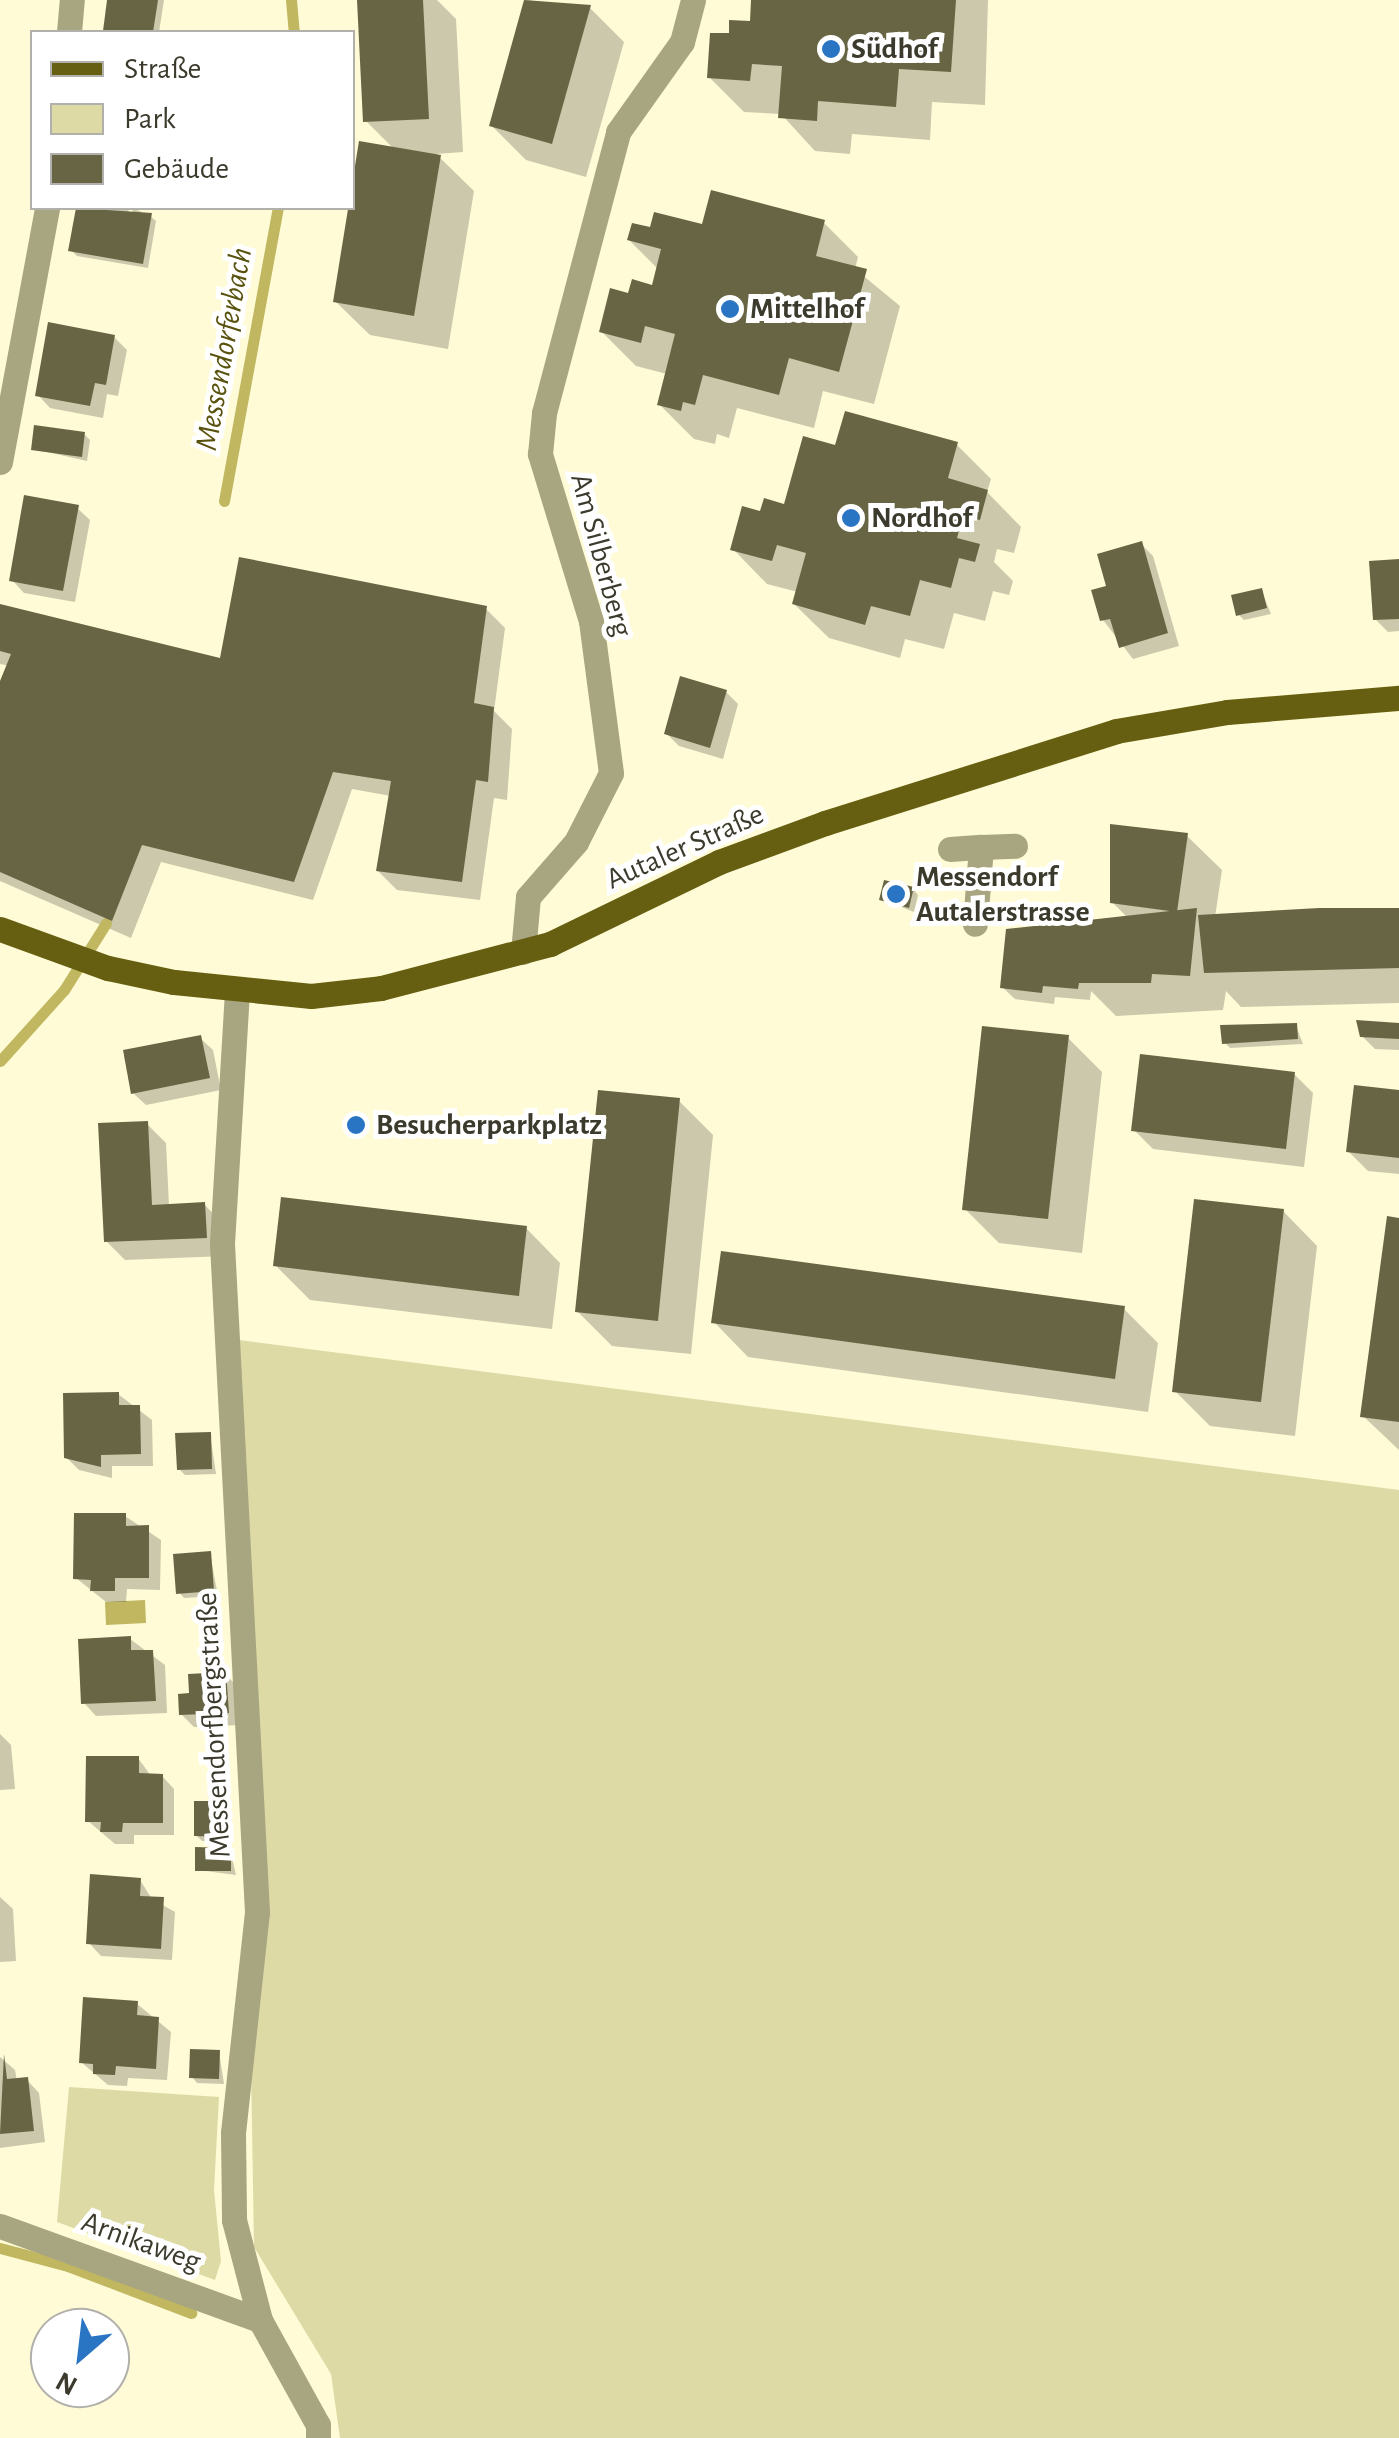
<!DOCTYPE html>
<html>
<head>
<meta charset="utf-8">
<style>
	body { margin:0 }
	#map { position:relative; width:1399px; height:2438px; overflow:hidden; background:#fefbd6; font-family:"Alegreya Sans",sans-serif }
	div>[style] { position:absolute }
	.green>* { inset:0; background:#dedaa6 }
	.water>* { inset:0; background:#c0b760 }
	.shadow>* { inset:0; background:#0003 }
	.stream>* { height:11px; margin:-5.5px; padding:0 5.5px; transform-origin:5.5px; border-radius:5.5px; background:#c0b760 }
	.building>* { inset:0; background:#686544 }
	.minor>* { height:25px; margin:-12.5px; padding:0 12.5px; transform-origin:12.5px; border-radius:12.5px; background:#a8a581 }
	.major>* { height:25px; margin:-12.5px; padding:0 12.5px; transform-origin:12.5px; border-radius:12.5px; background:#665e10 }
	.dots>* { width:28px; height:28px; translate:-50% -50%; box-sizing:border-box; border:5px solid #fff; border-radius:50% }
	span { translate:-50% -50%; white-space:nowrap; text-align:center; line-height:1.15; -webkit-text-stroke:10px #fff; paint-order:stroke }
	.poi-label { font-size:30px; color:#3c3a2c; font-weight:700 }
	.left { translate:0 -50%; text-align:left }
	.street-label { font-size:30px; color:#3c3a2c }
	.water-label { font-size:32px; color:#59520e; font-style:italic }
	.legend { position:absolute; left:30px; top:30px; width:325px; height:180px; box-sizing:border-box; background:#fff; border:2px solid #b1b0ab; margin:0; padding:12px 18px; list-style:none; font-size:30px; color:#3c3a2c }
	.legend li { display:flex; align-items:center; gap:20px; height:50px }
	.legend b { width:50px; border:2px solid #b1b0ab }
	.north { position:absolute; left:30px; top:2308px; width:100px; height:100px; box-sizing:border-box; background:#fff; border:2px solid #b1b0ab; border-radius:50%; rotate:208deg; font-size:28px; font-weight:700; line-height:40px; text-align:center; color:#3c3a2c }
	.north::after { content:''; display:block; margin:auto; width:35px; height:45px; background:#2a74c4; clip-path:polygon(50% 0,100% 100%,50% 72%,0 100%) }
</style>
</head>
<body>
<div id="map">
	<div class="green">
		<i style="clip-path:polygon(239px 1340px,1399px 1490px,1399px 2438px,340px 2438px,331px 2374px,254px 2247px)"></i>
		<i style="clip-path:polygon(69px 2087px,219px 2097px,214px 2190px,221px 2261px,215px 2280px,57px 2222px)"></i>
	</div>
	<div class="water">
		<i style="clip-path:polygon(145px 1600px,146px 1623px,106px 1625px,105px 1602px)"></i>
	</div>
	<div class="shadow">
		<i style="clip-path:polygon(110px 0,164px 0,159px 32px,107px 32px)"></i>
		<i style="clip-path:polygon(360px 0,437px 0,456px 19px,463px 152px,436px 154px,474px 191px,448px 349px,370px 335px,335px 301px,394px 149px,366px 121px)"></i>
		<i style="clip-path:polygon(527px 0,590px 8px,624px 42px,586px 177px,526px 160px,492px 126px)"></i>
		<i style="clip-path:polygon(754px 0,988px 0,985px 105px,932px 102px,930px 140px,852px 134px,850px 154px,815px 151px,781px 114px,744px 112px,709px 77px,731px 36px,752px 24px)"></i>
		<i style="clip-path:polygon(78px 208px,128px 208px,131px 222px,133px 208px,150px 216px,156px 221px,148px 268px,77px 256px,71px 250px)"></i>
		<i style="clip-path:polygon(824px 223px,858px 257px,855px 269px,900px 306px,874px 404px,823px 391px,814px 428px,737px 408px,729px 438px,717px 434px,715px 444px,694px 439px,659px 404px,667px 374px,636px 366px,601px 331px,630px 296px,653px 288px,658px 269px,629px 240px,652px 230px)"></i>
		<i style="clip-path:polygon(114px 337px,127px 350px,118px 396px,107px 394px,103px 418px,50px 408px,38px 395px)"></i>
		<i style="clip-path:polygon(84px 434px,90px 440px,87px 461px,34px 449px)"></i>
		<i style="clip-path:polygon(957px 445px,991px 479px,987px 492px,1021px 527px,1014px 553px,997px 549px,994px 562px,1013px 581px,1009px 595px,993px 591px,985px 621px,954px 613px,944px 649px,905px 639px,900px 658px,829px 638px,794px 604px,798px 592px,767px 584px,733px 549px,762px 514px,786px 507px,837px 449px)"></i>
		<i style="clip-path:polygon(77px 508px,90px 520px,75px 602px,24px 593px,12px 580px)"></i>
		<i style="clip-path:polygon(1141px 544px,1153px 556px,1179px 646px,1133px 659px,1103px 620px,1109px 588px)"></i>
		<i style="clip-path:polygon(1399px 562px,1399px 631px,1388px 632px,1375px 619px)"></i>
		<i style="clip-path:polygon(1261px 590px,1271px 614px,1244px 620px,1239px 615px)"></i>
		<i style="clip-path:polygon(0 607px,222px 661px,486px 609px,505px 628px,494px 711px,512px 729px,507px 800px,494px 798px,480px 900px,397px 890px,378px 871px,391px 796px,352px 789px,313px 900px,161px 862px,131px 938px,0 881px,0 684px,11px 666px,0 664px)"></i>
		<i style="clip-path:polygon(726px 692px,738px 704px,723px 759px,679px 746px,667px 734px)"></i>
		<i style="clip-path:polygon(1187px 836px,1222px 870px,1215px 917px,1399px 912px,1399px 1003px,1241px 1007px,1226px 991px,1223px 1010px,1116px 1016px,1091px 991px,1090px 1000px,1055px 997px,1054px 1004px,1015px 999px,1002px 987px,1128px 918px,1112px 902px)"></i>
		<i style="clip-path:polygon(913px 889px,918px 895px,914px 912px,881px 899px)"></i>
		<i style="clip-path:polygon(1399px 1025px,1399px 1050px,1375px 1049px,1362px 1036px)"></i>
		<i style="clip-path:polygon(1296px 1026px,1303px 1044px,1230px 1048px,1225px 1043px)"></i>
		<i style="clip-path:polygon(200px 1038px,213px 1050px,221px 1090px,146px 1105px,133px 1093px)"></i>
		<i style="clip-path:polygon(1068px 1038px,1102px 1072px,1082px 1253px,999px 1243px,965px 1209px)"></i>
		<i style="clip-path:polygon(1294px 1074px,1313px 1093px,1304px 1167px,1153px 1149px,1134px 1130px)"></i>
		<i style="clip-path:polygon(1399px 1093px,1399px 1174px,1368px 1171px,1349px 1152px)"></i>
		<i style="clip-path:polygon(679px 1101px,713px 1135px,691px 1354px,612px 1346px,577px 1311px)"></i>
		<i style="clip-path:polygon(147px 1124px,166px 1143px,169px 1206px,204px 1204px,223px 1224px,225px 1256px,125px 1260px,106px 1241px)"></i>
		<i style="clip-path:polygon(1283px 1211px,1317px 1246px,1295px 1436px,1210px 1426px,1175px 1391px)"></i>
		<i style="clip-path:polygon(1399px 1220px,1399px 1450px,1363px 1416px)"></i>
		<i style="clip-path:polygon(526px 1228px,560px 1263px,552px 1329px,310px 1300px,275px 1265px)"></i>
		<i style="clip-path:polygon(1123px 1308px,1158px 1343px,1148px 1412px,748px 1357px,714px 1322px)"></i>
		<i style="clip-path:polygon(118px 1394px,152px 1420px,153px 1466px,112px 1466px,112px 1478px,79px 1470px,66px 1457px)"></i>
		<i style="clip-path:polygon(210px 1434px,216px 1474px,185px 1475px,179px 1469px)"></i>
		<i style="clip-path:polygon(125px 1516px,161px 1540px,160px 1590px,127px 1589px,126px 1602px,106px 1602px,76px 1578px)"></i>
		<i style="clip-path:polygon(210px 1554px,218px 1596px,184px 1598px,179px 1592px)"></i>
		<i style="clip-path:polygon(130px 1639px,165px 1665px,167px 1713px,96px 1716px,84px 1703px)"></i>
		<i style="clip-path:polygon(225px 1674px,238px 1687px,240px 1725px,194px 1727px,181px 1714px)"></i>
		<i style="clip-path:polygon(0 1734px,11px 1745px,15px 1789px,0 1790px)"></i>
		<i style="clip-path:polygon(138px 1758px,151px 1776px,162px 1776px,174px 1789px,174px 1835px,134px 1835px,134px 1844px,115px 1844px,88px 1821px)"></i>
		<i style="clip-path:polygon(226px 1804px,232px 1841px,202px 1841px,196px 1835px)"></i>
		<i style="clip-path:polygon(230px 1850px,236px 1875px,198px 1870px)"></i>
		<i style="clip-path:polygon(140px 1880px,152px 1899px,175px 1912px,172px 1960px,101px 1956px,89px 1943px)"></i>
		<i style="clip-path:polygon(0 1897px,13px 1909px,16px 1961px,0 1962px)"></i>
		<i style="clip-path:polygon(136px 2003px,171px 2032px,167px 2080px,128px 2078px,127px 2086px,108px 2085px,81px 2062px)"></i>
		<i style="clip-path:polygon(219px 2052px,224px 2084px,197px 2083px,192px 2077px)"></i>
		<i style="clip-path:polygon(0 2057px,15px 2070px,17px 2081px,27px 2080px,39px 2093px,45px 2142px,0 2148px)"></i>
	</div>
	<div class="stream">
		<i style="left:291px;top:0;width:32px;rotate:85deg"></i>
		<i style="left:224px;top:501px;width:298px;rotate:-79.6deg"></i>
		<i style="left:0;top:1061px;width:96px;rotate:-48deg"></i>
		<i style="left:64px;top:990px;width:79px;rotate:-57.9deg"></i>
		<i style="left:0;top:2248px;width:70px;rotate:14.8deg"></i>
		<i style="left:68px;top:2266px;width:132px;rotate:20.9deg"></i>
	</div>
	<div class="building">
		<i style="clip-path:polygon(107px 0,158px 0,153px 32px,103px 31px)"></i>
		<i style="clip-path:polygon(357px 0,423px 0,429px 119px,363px 122px)"></i>
		<i style="clip-path:polygon(524px 0,591px 5px,552px 144px,489px 126px)"></i>
		<i style="clip-path:polygon(751px 0,956px 0,951px 72px,899px 69px,896px 107px,818px 101px,817px 121px,778px 118px,782px 66px,752px 64px,750px 81px,707px 78px,710px 33px,729px 33px,729px 20px,750px 21px)"></i>
		<i style="clip-path:polygon(359px 141px,441px 155px,414px 316px,333px 302px)"></i>
		<i style="clip-path:polygon(711px 190px,825px 220px,816px 256px,867px 269px,839px 372px,789px 358px,779px 395px,703px 375px,695px 405px,683px 402px,681px 411px,657px 405px,675px 334px,645px 326px,641px 343px,599px 332px,610px 288px,628px 293px,632px 279px,652px 285px,661px 249px,627px 240px,632px 223px,650px 227px,654px 212px,702px 224px)"></i>
		<i style="clip-path:polygon(76px 208px,152px 213px,143px 264px,68px 251px)"></i>
		<i style="clip-path:polygon(48px 322px,115px 335px,106px 385px,95px 383px,90px 406px,35px 396px)"></i>
		<i style="clip-path:polygon(845px 411px,958px 442px,948px 478px,988px 490px,980px 520px,963px 516px,957px 538px,980px 544px,975px 562px,959px 558px,951px 588px,920px 580px,910px 616px,871px 606px,865px 625px,792px 604px,806px 553px,777px 545px,772px 561px,730px 550px,742px 506px,760px 511px,764px 498px,784px 504px,803px 436px,835px 445px)"></i>
		<i style="clip-path:polygon(34px 425px,85px 432px,82px 457px,31px 450px)"></i>
		<i style="clip-path:polygon(24px 495px,79px 505px,63px 591px,9px 581px)"></i>
		<i style="clip-path:polygon(1142px 541px,1168px 633px,1119px 648px,1110px 619px,1100px 621px,1091px 590px,1106px 586px,1097px 554px)"></i>
		<i style="clip-path:polygon(239px 557px,487px 606px,474px 703px,494px 707px,488px 782px,476px 780px,462px 882px,376px 871px,391px 781px,333px 772px,294px 882px,142px 845px,112px 921px,0 872px,0 681px,11px 654px,0 651px,0 604px,220px 658px)"></i>
		<i style="clip-path:polygon(1399px 559px,1399px 619px,1373px 620px,1369px 561px)"></i>
		<i style="clip-path:polygon(1262px 588px,1267px 608px,1236px 616px,1231px 595px)"></i>
		<i style="clip-path:polygon(680px 676px,727px 690px,710px 748px,664px 734px)"></i>
		<i style="clip-path:polygon(1110px 824px,1188px 833px,1177px 912px,1110px 903px)"></i>
		<i style="clip-path:polygon(884px 880px,914px 887px,909px 908px,879px 900px)"></i>
		<i style="clip-path:polygon(1197px 908px,1190px 976px,1152px 974px,1151px 983px,1079px 983px,1078px 989px,1043px 986px,1042px 993px,1000px 988px,1006px 929px)"></i>
		<i style="clip-path:polygon(1319px 908px,1399px 908px,1399px 968px,1204px 973px,1198px 915px)"></i>
		<i style="clip-path:polygon(1356px 1020px,1399px 1023px,1399px 1039px,1360px 1037px)"></i>
		<i style="clip-path:polygon(1297px 1023px,1298px 1039px,1222px 1044px,1220px 1025px)"></i>
		<i style="clip-path:polygon(982px 1026px,1069px 1035px,1048px 1219px,962px 1210px)"></i>
		<i style="clip-path:polygon(201px 1035px,210px 1078px,131px 1094px,123px 1050px)"></i>
		<i style="clip-path:polygon(1140px 1054px,1295px 1072px,1286px 1149px,1131px 1131px)"></i>
		<i style="clip-path:polygon(1354px 1085px,1399px 1090px,1399px 1158px,1346px 1152px)"></i>
		<i style="clip-path:polygon(598px 1090px,680px 1098px,658px 1321px,575px 1312px)"></i>
		<i style="clip-path:polygon(148px 1121px,152px 1205px,205px 1202px,207px 1238px,104px 1242px,98px 1123px)"></i>
		<i style="clip-path:polygon(281px 1197px,527px 1226px,519px 1296px,273px 1266px)"></i>
		<i style="clip-path:polygon(1194px 1199px,1284px 1209px,1261px 1402px,1172px 1392px)"></i>
		<i style="clip-path:polygon(1387px 1216px,1399px 1218px,1399px 1422px,1360px 1417px)"></i>
		<i style="clip-path:polygon(721px 1251px,1125px 1306px,1115px 1379px,711px 1323px)"></i>
		<i style="clip-path:polygon(119px 1392px,119px 1405px,140px 1405px,141px 1454px,101px 1455px,101px 1467px,64px 1458px,63px 1393px)"></i>
		<i style="clip-path:polygon(211px 1432px,212px 1469px,177px 1470px,175px 1433px)"></i>
		<i style="clip-path:polygon(74px 1513px,126px 1513px,126px 1526px,149px 1525px,149px 1578px,115px 1578px,115px 1591px,90px 1591px,91px 1580px,73px 1579px)"></i>
		<i style="clip-path:polygon(211px 1551px,214px 1591px,176px 1594px,173px 1554px)"></i>
		<i style="clip-path:polygon(131px 1636px,131px 1650px,153px 1650px,156px 1701px,81px 1704px,78px 1639px)"></i>
		<i style="clip-path:polygon(226px 1672px,229px 1713px,179px 1715px,178px 1694px,189px 1693px,188px 1674px)"></i>
		<i style="clip-path:polygon(86px 1756px,139px 1756px,139px 1773px,163px 1774px,163px 1823px,123px 1823px,122px 1832px,100px 1832px,101px 1822px,85px 1822px)"></i>
		<i style="clip-path:polygon(194px 1801px,227px 1801px,227px 1837px,194px 1836px)"></i>
		<i style="clip-path:polygon(195px 1847px,231px 1848px,231px 1871px,195px 1871px)"></i>
		<i style="clip-path:polygon(90px 1874px,141px 1878px,140px 1896px,164px 1897px,161px 1949px,86px 1944px)"></i>
		<i style="clip-path:polygon(83px 1997px,138px 2001px,137px 2015px,159px 2017px,156px 2069px,116px 2066px,115px 2075px,93px 2074px,93px 2064px,79px 2063px)"></i>
		<i style="clip-path:polygon(190px 2049px,220px 2050px,219px 2079px,189px 2078px)"></i>
		<i style="clip-path:polygon(4px 2054px,7px 2079px,28px 2077px,34px 2131px,0 2134px)"></i>
	</div>
	<div class="minor">
		<i style="left:69px;top:32px;width:32px;rotate:-85deg"></i>
		<i style="left:0;top:462px;width:258px;rotate:-79.5deg"></i>
		<i style="left:981px;top:847px;width:34px;rotate:-2deg"></i>
		<i style="left:950px;top:849px;width:31px;rotate:-4deg"></i>
		<i style="left:981px;top:847px;width:77px;rotate:94.5deg"></i>
		<i style="left:523px;top:952px;width:55px;rotate:-84.8deg"></i>
		<i style="left:528px;top:897px;width:73px;rotate:-48.9deg"></i>
		<i style="left:576px;top:842px;width:77px;rotate:-63.1deg"></i>
		<i style="left:611px;top:773px;width:153px;rotate:-97.5deg"></i>
		<i style="left:591px;top:621px;width:175px;rotate:-107deg"></i>
		<i style="left:540px;top:454px;width:41px;rotate:-84.4deg"></i>
		<i style="left:544px;top:413px;width:291px;rotate:-75.2deg"></i>
		<i style="left:618px;top:132px;width:110px;rotate:-54.6deg"></i>
		<i style="left:682px;top:42px;width:43px;rotate:-75.3deg"></i>
		<i style="left:237px;top:991px;width:253px;rotate:93.4deg"></i>
		<i style="left:222px;top:1244px;width:669px;rotate:87deg"></i>
		<i style="left:257px;top:1912px;width:222px;rotate:96.2deg"></i>
		<i style="left:233px;top:2133px;width:87px;rotate:89.3deg"></i>
		<i style="left:234px;top:2220px;width:103px;rotate:75.4deg"></i>
		<i style="left:260px;top:2320px;width:120px;rotate:61.1deg"></i>
		<i style="left:318px;top:2425px;width:13px;rotate:90deg"></i>
		<i style="left:0;top:2226px;width:276px;rotate:19.9deg"></i>
	</div>
	<div class="major">
		<i style="left:0;top:929px;width:115px;rotate:19.9deg"></i>
		<i style="left:108px;top:968px;width:67px;rotate:12deg"></i>
		<i style="left:174px;top:982px;width:138px;rotate:5.8deg"></i>
		<i style="left:311px;top:996px;width:70px;rotate:-6.5deg"></i>
		<i style="left:381px;top:988px;width:175px;rotate:-14.6deg"></i>
		<i style="left:550px;top:944px;width:188px;rotate:-25.9deg"></i>
		<i style="left:719px;top:862px;width:113px;rotate:-20.2deg"></i>
		<i style="left:825px;top:823px;width:305px;rotate:-17.5deg"></i>
		<i style="left:1116px;top:731px;width:113px;rotate:-9.7deg"></i>
		<i style="left:1227px;top:712px;width:173px;rotate:-4.7deg"></i>
	</div>
	<div class="dots">
		<i style="left:831px;top:49px;background:#2a74c4"></i>
		<i style="left:730px;top:309px;background:#2a74c4"></i>
		<i style="left:851px;top:518px;background:#2a74c4"></i>
		<i style="left:896px;top:894px;background:#2a74c4"></i>
		<i style="left:356px;top:1125px;background:#2a74c4"></i>
	</div>
	<div class="poi-label">
		<span class="left" style="left:851px;top:49px">Südhof</span>
		<span class="left" style="left:750px;top:309px">Mittelhof</span>
		<span class="left" style="left:871px;top:518px">Nordhof</span>
		<span class="left" style="left:916px;top:894px">Messendorf<br>Autalerstrasse</span>
		<span class="left" style="left:376px;top:1125px">Besucherparkplatz</span>
	</div>
	<div class="street-label">
		<span style="left:601px;top:555px;rotate:75deg">Am Silberberg</span>
		<span style="left:685px;top:847px;rotate:-24deg">Autaler Straße</span>
		<span style="left:214px;top:1725px;rotate:-93deg">Messendorfbergstraße</span>
		<span style="left:141px;top:2242px;rotate:20deg">Arnikaweg</span>
	</div>
	<div class="water-label">
		<span style="left:224px;top:349px;rotate:-80deg">Messendorferbach</span>
	</div>
	<ul class="legend">
	<li><b style="height:12px;background:#665e10"></b>Straße</li>
	<li><b style="height:28px;background:#dedaa6"></b>Park</li>
	<li><b style="height:28px;background:#686544"></b>Gebäude</li>
	</ul>
	<div class="north">N</div>
</div>
</body>
</html>
